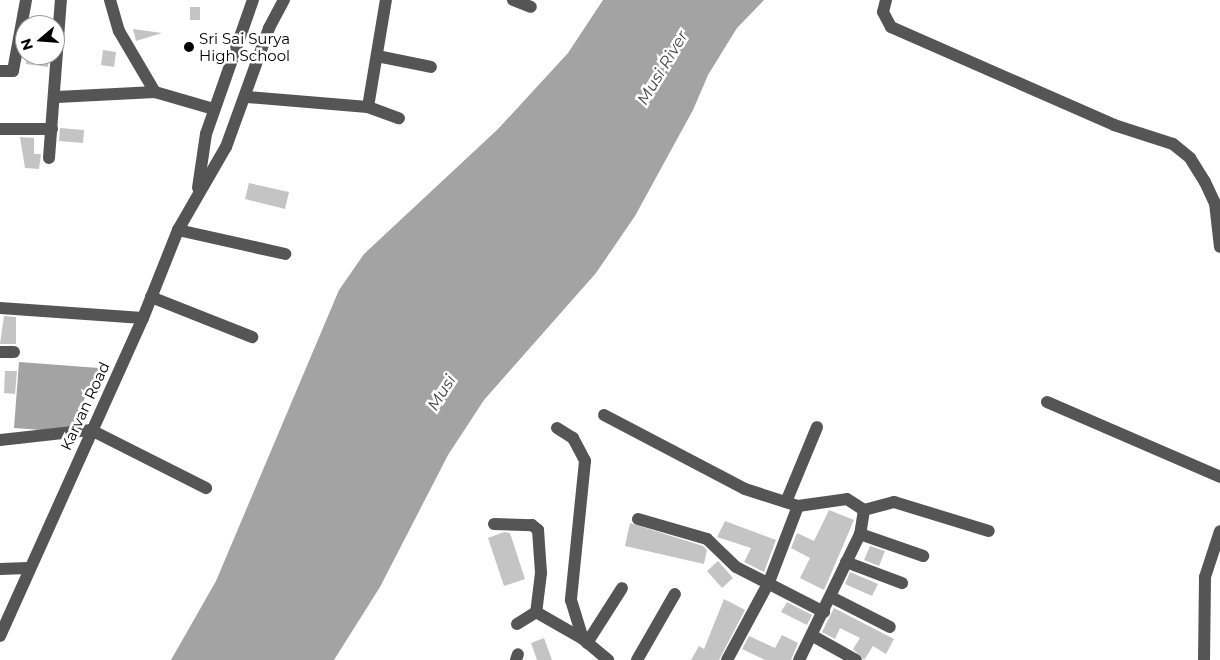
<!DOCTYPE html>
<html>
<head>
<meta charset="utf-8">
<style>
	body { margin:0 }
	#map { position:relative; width:1220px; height:660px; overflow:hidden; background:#fff; font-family:Montserrat,sans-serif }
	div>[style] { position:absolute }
	.water>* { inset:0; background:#a3a3a3 }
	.building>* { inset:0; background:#c4c4c4 }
	.minor>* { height:12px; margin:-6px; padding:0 6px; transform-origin:6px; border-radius:6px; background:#555 }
	.dots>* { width:14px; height:14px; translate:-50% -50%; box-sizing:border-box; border:2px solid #fff; border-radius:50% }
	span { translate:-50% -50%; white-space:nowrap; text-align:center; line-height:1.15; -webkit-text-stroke:5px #fff; paint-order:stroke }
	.poi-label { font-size:15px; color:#000 }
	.left { translate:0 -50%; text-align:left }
	.street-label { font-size:15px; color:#000 }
	.water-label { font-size:16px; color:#444; font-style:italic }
	.north { position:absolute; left:15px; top:15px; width:50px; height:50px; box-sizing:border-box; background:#fff; border:1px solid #999; border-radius:50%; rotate:252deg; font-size:14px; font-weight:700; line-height:20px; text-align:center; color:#000 }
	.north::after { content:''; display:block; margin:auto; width:18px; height:22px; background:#000; clip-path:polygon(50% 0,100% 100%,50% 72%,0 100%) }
</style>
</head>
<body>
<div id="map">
	<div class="water">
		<i style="clip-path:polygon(603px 0,764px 0,737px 28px,708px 75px,693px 110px,635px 216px,596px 273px,484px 400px,448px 455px,380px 587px,334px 660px,171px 660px,216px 581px,339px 290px,364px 254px,498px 129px,568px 53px)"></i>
		<i style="clip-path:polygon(19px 362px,99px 368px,69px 432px,14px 428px)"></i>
	</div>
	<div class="building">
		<i style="clip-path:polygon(190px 7px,200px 7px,200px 20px,190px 20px)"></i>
		<i style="clip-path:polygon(133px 29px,162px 33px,136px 41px)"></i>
		<i style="clip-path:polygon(103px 50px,116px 52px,114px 67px,101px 65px)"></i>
		<i style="clip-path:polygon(27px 55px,49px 55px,48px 67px,26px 64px)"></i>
		<i style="clip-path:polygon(60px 128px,84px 130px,83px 143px,59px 141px)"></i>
		<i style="clip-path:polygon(20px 137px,34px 138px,34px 154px,41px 154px,39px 169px,25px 168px)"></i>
		<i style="clip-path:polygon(249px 183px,289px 192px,285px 209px,245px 199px)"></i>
		<i style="clip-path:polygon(4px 316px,16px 317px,16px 344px,0 344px)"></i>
		<i style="clip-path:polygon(5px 371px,17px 371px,15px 394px,4px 393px)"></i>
		<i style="clip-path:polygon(829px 510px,854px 520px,824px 590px,800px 578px,810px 558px,791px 548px,797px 533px,814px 541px)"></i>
		<i style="clip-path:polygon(725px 521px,776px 540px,764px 572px,744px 562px,751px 548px,717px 537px)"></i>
		<i style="clip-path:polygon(630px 523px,703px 546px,707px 550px,704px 564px,625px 546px)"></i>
		<i style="clip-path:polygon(504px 532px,510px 533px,525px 579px,504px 586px,488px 538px)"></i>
		<i style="clip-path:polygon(870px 546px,885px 551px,879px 566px,864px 560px)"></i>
		<i style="clip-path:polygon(718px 561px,733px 578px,722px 588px,707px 571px)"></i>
		<i style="clip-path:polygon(850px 572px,878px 584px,872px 596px,845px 584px)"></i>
		<i style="clip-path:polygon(724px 599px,745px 610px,719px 660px,691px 660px,699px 646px,704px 649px)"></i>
		<i style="clip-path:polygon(787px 602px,812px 615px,807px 625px,781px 612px)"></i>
		<i style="clip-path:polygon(834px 608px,894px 639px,886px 654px,873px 646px,864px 660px,853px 649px,860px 638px,840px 628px,835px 639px,822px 632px)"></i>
		<i style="clip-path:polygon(782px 635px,798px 643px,791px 660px,765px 660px,742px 649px,749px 636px,775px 648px)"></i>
		<i style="clip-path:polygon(544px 638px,552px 660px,537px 660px,531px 643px)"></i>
	</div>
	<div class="minor">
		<i style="left:110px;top:0;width:32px;rotate:74deg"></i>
		<i style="left:119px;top:31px;width:71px;rotate:59.5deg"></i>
		<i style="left:155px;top:92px;width:61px;rotate:16.1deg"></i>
		<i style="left:513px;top:0;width:19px;rotate:21deg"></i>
		<i style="left:886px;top:0;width:12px;rotate:104deg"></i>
		<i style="left:883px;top:12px;width:17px;rotate:62deg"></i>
		<i style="left:891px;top:27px;width:244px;rotate:23.7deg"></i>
		<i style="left:1114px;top:125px;width:62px;rotate:17.9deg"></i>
		<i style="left:1173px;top:144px;width:22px;rotate:39deg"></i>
		<i style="left:1190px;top:158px;width:28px;rotate:58deg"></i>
		<i style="left:1205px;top:182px;width:23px;rotate:65deg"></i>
		<i style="left:1215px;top:203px;width:44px;rotate:83.5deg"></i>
		<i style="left:377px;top:56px;width:55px;rotate:11.5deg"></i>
		<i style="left:0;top:71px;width:13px"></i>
		<i style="left:13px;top:71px;width:72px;rotate:-79.6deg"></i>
		<i style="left:57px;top:97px;width:98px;rotate:-2.9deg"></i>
		<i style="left:247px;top:97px;width:121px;rotate:4.7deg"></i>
		<i style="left:368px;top:107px;width:109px;rotate:-80.5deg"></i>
		<i style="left:368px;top:107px;width:33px;rotate:20deg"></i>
		<i style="left:0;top:129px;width:52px"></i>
		<i style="left:49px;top:158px;width:158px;rotate:-85.7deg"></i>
		<i style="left:198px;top:188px;width:55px;rotate:-81.6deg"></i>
		<i style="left:206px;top:134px;width:142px;rotate:-70.7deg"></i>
		<i style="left:178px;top:230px;width:110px;rotate:12.6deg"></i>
		<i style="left:151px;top:297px;width:109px;rotate:21.6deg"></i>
		<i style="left:0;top:308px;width:143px;rotate:4deg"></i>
		<i style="left:0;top:352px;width:14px"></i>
		<i style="left:1047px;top:402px;width:189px;rotate:23.4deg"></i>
		<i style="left:604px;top:415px;width:159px;rotate:27.7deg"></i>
		<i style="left:745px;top:489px;width:56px;rotate:17.8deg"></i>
		<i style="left:798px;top:506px;width:49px;rotate:-8.1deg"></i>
		<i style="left:847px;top:499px;width:20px;rotate:33deg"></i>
		<i style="left:864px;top:510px;width:24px;rotate:99deg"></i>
		<i style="left:860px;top:534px;width:140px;rotate:115.8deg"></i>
		<i style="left:557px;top:428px;width:19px;rotate:32deg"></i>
		<i style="left:573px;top:438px;width:26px;rotate:62deg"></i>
		<i style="left:585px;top:461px;width:140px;rotate:95.8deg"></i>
		<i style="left:571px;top:600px;width:41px;rotate:72.9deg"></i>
		<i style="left:0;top:440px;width:92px;rotate:-6.3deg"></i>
		<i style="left:91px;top:430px;width:129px;rotate:26.8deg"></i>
		<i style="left:786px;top:502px;width:81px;rotate:-67.5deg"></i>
		<i style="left:864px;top:510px;width:31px;rotate:-15deg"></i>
		<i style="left:894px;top:502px;width:99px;rotate:17deg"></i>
		<i style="left:638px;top:519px;width:72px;rotate:16.2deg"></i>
		<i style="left:707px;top:539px;width:40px;rotate:44deg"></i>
		<i style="left:736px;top:567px;width:99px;rotate:27.1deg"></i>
		<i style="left:494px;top:524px;width:38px;rotate:2deg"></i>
		<i style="left:532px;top:525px;width:8px;rotate:40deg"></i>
		<i style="left:538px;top:530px;width:43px;rotate:86deg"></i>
		<i style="left:541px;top:573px;width:39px;rotate:97deg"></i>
		<i style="left:536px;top:612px;width:54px;rotate:29.9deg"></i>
		<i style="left:583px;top:639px;width:33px;rotate:40deg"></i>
		<i style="left:860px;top:534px;width:67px;rotate:19.2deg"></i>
		<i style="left:846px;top:562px;width:60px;rotate:20.6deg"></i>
		<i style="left:0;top:569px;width:28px;rotate:-2deg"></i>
		<i style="left:831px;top:597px;width:66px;rotate:27deg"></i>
		<i style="left:517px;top:624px;width:22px;rotate:-32deg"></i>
		<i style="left:0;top:636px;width:349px;rotate:-65.8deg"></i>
		<i style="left:143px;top:318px;width:95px;rotate:-68.3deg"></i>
		<i style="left:178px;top:230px;width:96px;rotate:-60deg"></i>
		<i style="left:226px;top:147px;width:127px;rotate:-70.1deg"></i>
		<i style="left:269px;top:28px;width:32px;rotate:-62deg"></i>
		<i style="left:813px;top:636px;width:49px;rotate:29.2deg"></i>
		<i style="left:587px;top:643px;width:65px;rotate:-57.5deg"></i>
		<i style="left:516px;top:660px;width:6px;rotate:-72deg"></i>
		<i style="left:637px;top:660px;width:76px;rotate:-60.1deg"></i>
		<i style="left:727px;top:660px;width:89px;rotate:-61.7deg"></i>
		<i style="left:769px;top:582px;width:81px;rotate:-69.1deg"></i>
		<i style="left:1204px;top:660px;width:83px;rotate:-89.3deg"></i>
		<i style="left:1205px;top:577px;width:48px;rotate:-71.9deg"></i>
	</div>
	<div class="dots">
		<i style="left:189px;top:47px;background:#000"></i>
	</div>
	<div class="poi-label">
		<span class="left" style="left:199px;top:47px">Sri Sai Surya<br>High School</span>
	</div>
	<div class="street-label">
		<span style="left:85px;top:406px;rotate:-65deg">Karvan Road</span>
	</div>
	<div class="water-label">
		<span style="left:663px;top:68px;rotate:-59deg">Musi River</span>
		<span style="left:442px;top:393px;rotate:-58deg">Musi</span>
	</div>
	<div class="north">N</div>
</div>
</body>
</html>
